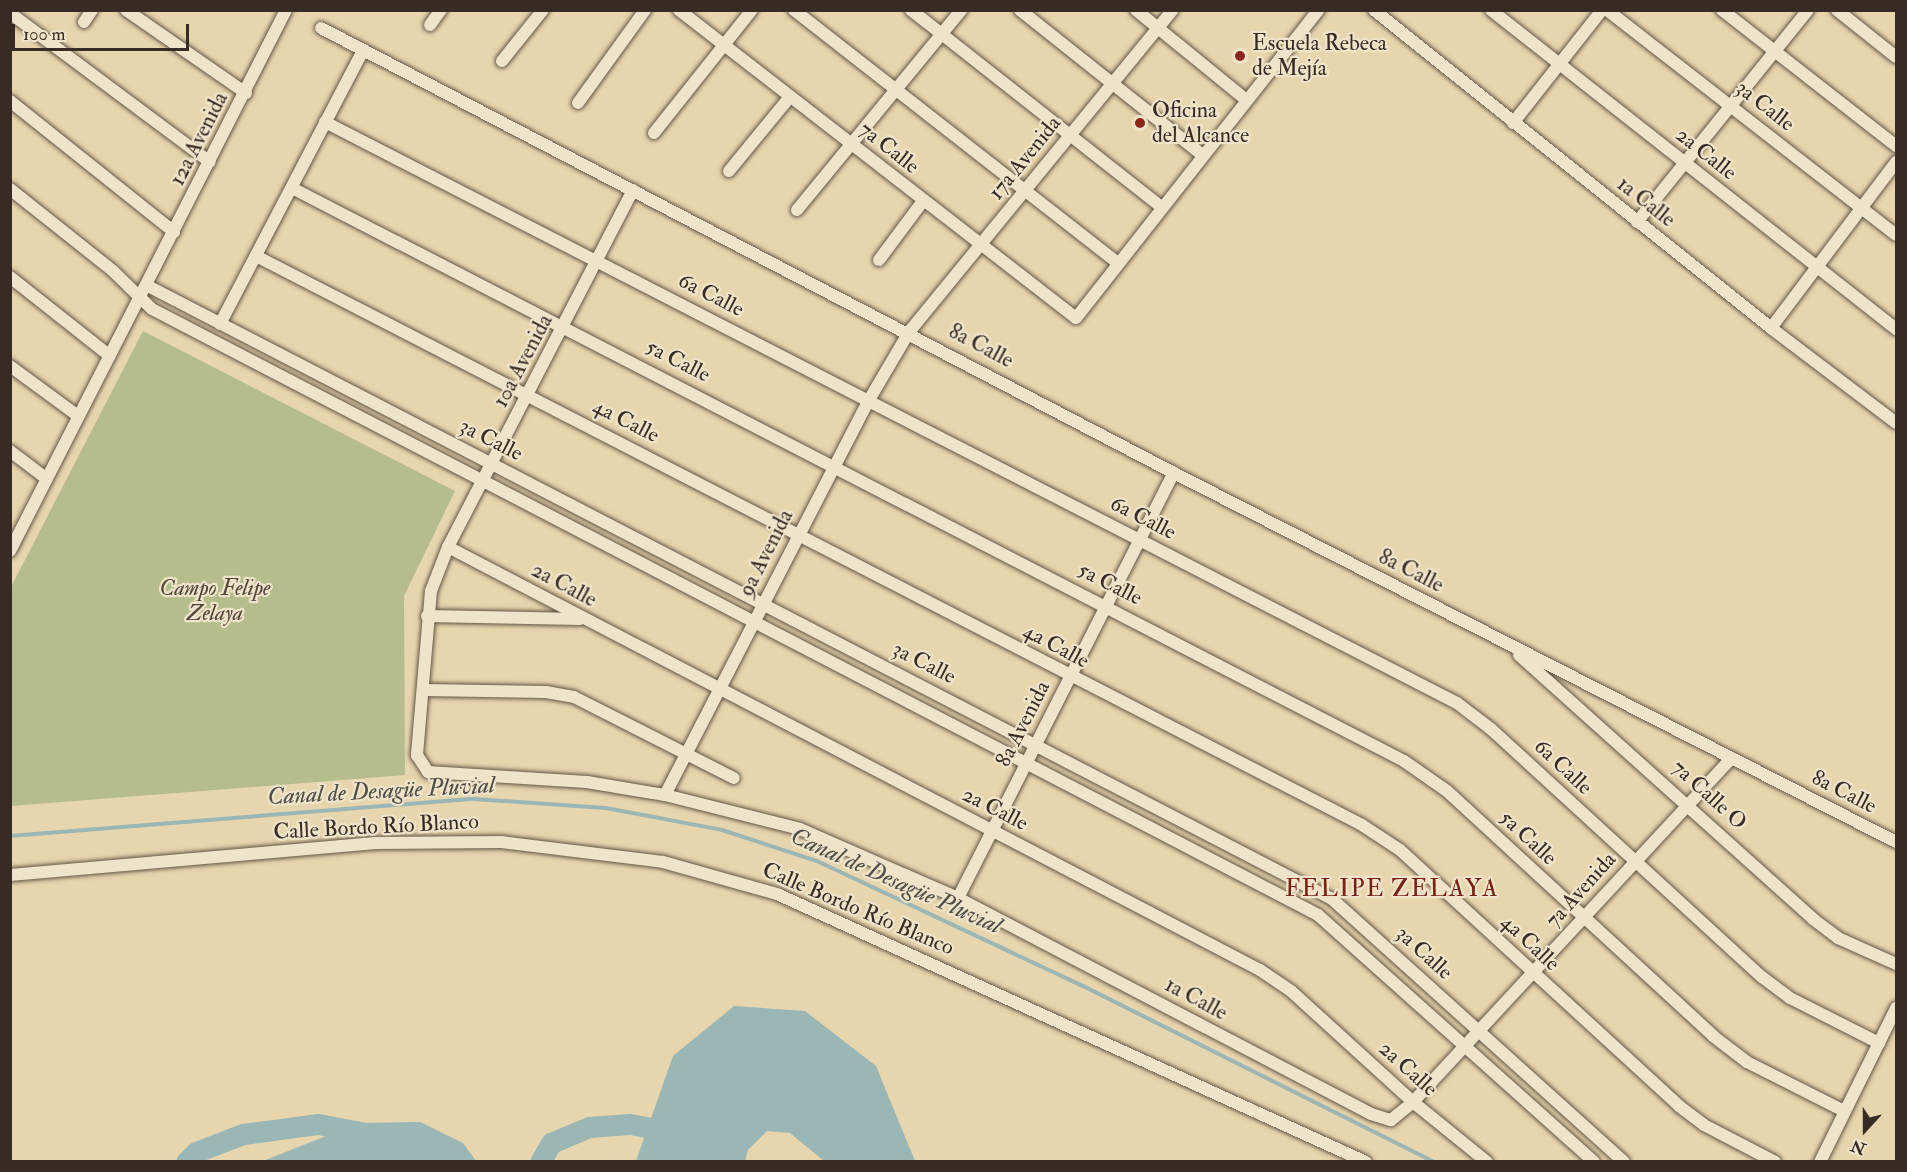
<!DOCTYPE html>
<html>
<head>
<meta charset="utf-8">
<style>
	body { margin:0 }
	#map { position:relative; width:1907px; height:1172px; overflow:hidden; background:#e7d5ae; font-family:"IM FELL Double Pica",serif }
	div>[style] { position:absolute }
	.green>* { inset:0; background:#b4bd8b }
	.water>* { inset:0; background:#9ab6b5 }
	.stream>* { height:4px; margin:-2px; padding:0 2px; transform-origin:2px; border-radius:2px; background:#9ab6b5 }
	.river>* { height:21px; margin:-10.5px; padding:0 10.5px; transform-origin:10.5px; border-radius:10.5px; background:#9ab6b5 }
	.roads { filter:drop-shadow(0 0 2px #645647) drop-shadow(0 0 2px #645647) }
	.minor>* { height:12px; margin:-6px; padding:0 6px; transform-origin:6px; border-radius:6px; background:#efe4ca }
	.dots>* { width:16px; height:16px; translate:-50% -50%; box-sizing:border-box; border:3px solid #efe4ca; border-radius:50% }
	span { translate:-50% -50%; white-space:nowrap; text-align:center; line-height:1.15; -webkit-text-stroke:4.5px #efe4ca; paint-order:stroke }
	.poi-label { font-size:22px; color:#382b25 }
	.left { translate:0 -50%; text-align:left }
	.street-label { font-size:22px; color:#382b25 }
	.park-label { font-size:22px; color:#514839; font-style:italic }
	.water-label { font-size:24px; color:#504e49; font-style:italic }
	.neighbourhood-label { font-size:24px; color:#7a1f14; letter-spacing:1.5px }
	.frame { position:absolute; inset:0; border:12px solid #382b25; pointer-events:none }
	.north { position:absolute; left:1835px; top:1100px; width:60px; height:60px; -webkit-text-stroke:4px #efe4ca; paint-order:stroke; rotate:201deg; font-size:16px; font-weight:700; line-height:24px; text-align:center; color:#382b25 }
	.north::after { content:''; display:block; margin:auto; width:21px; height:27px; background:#382b25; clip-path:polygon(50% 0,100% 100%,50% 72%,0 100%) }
	.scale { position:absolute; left:12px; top:24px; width:177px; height:27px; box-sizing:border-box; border:3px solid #382b25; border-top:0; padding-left:8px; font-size:18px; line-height:21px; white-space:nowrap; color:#382b25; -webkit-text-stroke:4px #efe4ca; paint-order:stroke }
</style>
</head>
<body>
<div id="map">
	<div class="green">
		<i style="clip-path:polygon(143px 331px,455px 491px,404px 596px,405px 775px,11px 806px,11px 587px)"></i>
	</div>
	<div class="water">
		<i style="clip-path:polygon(734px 1006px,805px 1011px,876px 1066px,915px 1161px,824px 1161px,790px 1133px,767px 1131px,748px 1150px,745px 1161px,636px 1161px,673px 1056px)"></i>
		<i style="clip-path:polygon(420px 1122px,463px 1143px,476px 1161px,263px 1161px,359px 1123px)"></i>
	</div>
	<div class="stream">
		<i style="left:10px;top:836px;width:465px;rotate:-4.6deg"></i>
		<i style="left:474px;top:799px;width:132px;rotate:3.9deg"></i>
		<i style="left:606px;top:808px;width:118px;rotate:10.7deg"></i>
		<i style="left:722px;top:830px;width:100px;rotate:18.1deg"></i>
		<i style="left:817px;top:861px;width:294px;rotate:25.2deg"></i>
		<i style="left:1083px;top:986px;width:394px;rotate:26.6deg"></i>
	</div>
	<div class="river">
		<i style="left:186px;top:1162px;width:14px;rotate:-45deg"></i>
		<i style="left:196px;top:1152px;width:50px;rotate:-21deg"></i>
		<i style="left:243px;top:1134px;width:76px;rotate:-7.6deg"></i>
		<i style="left:318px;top:1124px;width:43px;rotate:10.8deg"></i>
		<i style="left:360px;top:1132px;width:39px;rotate:21deg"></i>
		<i style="left:396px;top:1146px;width:23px;rotate:45deg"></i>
		<i style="left:540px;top:1162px;width:22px;rotate:-60deg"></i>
		<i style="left:551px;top:1143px;width:41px;rotate:-22.8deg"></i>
		<i style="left:589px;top:1127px;width:41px;rotate:-4.2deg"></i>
		<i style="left:630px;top:1124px;width:59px;rotate:10.7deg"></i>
		<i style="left:688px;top:1135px;width:45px;rotate:36.9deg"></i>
	</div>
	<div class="roads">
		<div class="minor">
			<i style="left:126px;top:10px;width:146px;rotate:34.7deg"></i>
			<i style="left:679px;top:10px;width:502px;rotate:37.8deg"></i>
			<i style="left:1076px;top:318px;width:392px;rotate:-51.8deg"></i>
			<i style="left:794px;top:10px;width:411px;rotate:38deg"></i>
			<i style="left:911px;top:10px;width:318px;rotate:38.2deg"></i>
			<i style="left:1020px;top:10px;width:233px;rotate:38.5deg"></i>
			<i style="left:1136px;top:10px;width:141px;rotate:39.2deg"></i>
			<i style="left:1374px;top:10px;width:509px;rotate:38.69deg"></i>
			<i style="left:1771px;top:328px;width:157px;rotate:37.2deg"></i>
			<i style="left:1491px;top:10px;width:516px;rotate:38.23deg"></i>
			<i style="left:1607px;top:10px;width:366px;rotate:37.9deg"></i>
			<i style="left:1722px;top:10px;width:221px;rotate:38deg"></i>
			<i style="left:1837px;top:10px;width:75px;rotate:38.5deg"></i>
			<i style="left:10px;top:13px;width:249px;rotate:36.7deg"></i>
			<i style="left:84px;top:22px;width:14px;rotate:-56deg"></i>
			<i style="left:430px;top:25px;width:19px;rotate:-54deg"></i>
			<i style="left:321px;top:28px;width:962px;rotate:27.55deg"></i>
			<i style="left:1174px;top:473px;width:811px;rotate:27.07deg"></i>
			<i style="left:502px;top:61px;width:65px;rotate:-51.2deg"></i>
			<i style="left:10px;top:101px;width:210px;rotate:38.6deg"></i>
			<i style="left:578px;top:103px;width:115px;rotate:-54.2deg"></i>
			<i style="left:325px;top:122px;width:1272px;rotate:27.17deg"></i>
			<i style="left:1457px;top:703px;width:43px;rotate:37.4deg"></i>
			<i style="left:1491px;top:729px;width:367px;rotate:42.5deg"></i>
			<i style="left:1762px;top:977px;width:35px;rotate:37deg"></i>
			<i style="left:1790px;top:998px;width:100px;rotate:26.8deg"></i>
			<i style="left:1513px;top:123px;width:144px;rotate:-51.8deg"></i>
			<i style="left:654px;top:133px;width:157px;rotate:-51.5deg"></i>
			<i style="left:729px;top:171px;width:94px;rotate:-50.6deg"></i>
			<i style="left:292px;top:188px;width:1251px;rotate:27.26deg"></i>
			<i style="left:1404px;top:761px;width:52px;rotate:34.9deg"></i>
			<i style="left:1447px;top:791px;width:362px;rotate:42.6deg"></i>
			<i style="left:1713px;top:1036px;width:43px;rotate:37.4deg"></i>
			<i style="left:1747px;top:1062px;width:109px;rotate:26.8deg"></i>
			<i style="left:10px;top:189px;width:132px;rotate:38.5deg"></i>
			<i style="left:113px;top:271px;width:54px;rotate:44.3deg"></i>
			<i style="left:152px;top:309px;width:1314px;rotate:27.46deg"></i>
			<i style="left:1318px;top:915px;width:370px;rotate:41.8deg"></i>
			<i style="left:633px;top:190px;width:402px;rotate:117.4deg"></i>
			<i style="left:448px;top:547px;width:47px;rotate:111.1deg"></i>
			<i style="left:431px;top:591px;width:165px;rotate:94.9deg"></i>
			<i style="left:417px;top:755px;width:20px;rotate:57deg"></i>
			<i style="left:428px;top:772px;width:159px;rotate:3.6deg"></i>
			<i style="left:587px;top:782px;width:79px;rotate:9.5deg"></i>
			<i style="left:665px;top:795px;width:139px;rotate:14.1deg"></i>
			<i style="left:800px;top:829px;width:172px;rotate:23.6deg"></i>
			<i style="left:958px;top:898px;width:466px;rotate:27.6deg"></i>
			<i style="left:1371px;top:1114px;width:21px;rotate:17deg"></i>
			<i style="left:1391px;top:1120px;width:28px;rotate:-39deg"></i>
			<i style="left:1413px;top:1102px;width:468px;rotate:-47.2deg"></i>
			<i style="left:797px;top:210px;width:259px;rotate:-50.6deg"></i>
			<i style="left:1637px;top:222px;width:272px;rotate:-51.1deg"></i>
			<i style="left:256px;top:256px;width:1244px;rotate:27.22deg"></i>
			<i style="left:1362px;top:825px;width:45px;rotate:33.3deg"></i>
			<i style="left:1400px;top:850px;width:379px;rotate:42.5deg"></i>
			<i style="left:1679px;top:1106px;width:31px;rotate:37deg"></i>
			<i style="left:1704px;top:1125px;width:80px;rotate:27.5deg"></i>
			<i style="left:879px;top:260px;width:74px;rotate:-53.3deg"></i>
			<i style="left:10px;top:277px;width:127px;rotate:38.3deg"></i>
			<i style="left:146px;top:285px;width:1336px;rotate:27.37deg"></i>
			<i style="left:1332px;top:899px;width:393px;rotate:42deg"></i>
			<i style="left:220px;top:324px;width:309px;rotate:-62.4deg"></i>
			<i style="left:1771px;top:328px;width:208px;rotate:-53deg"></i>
			<i style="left:10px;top:366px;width:84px;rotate:36.3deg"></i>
			<i style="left:10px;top:451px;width:46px;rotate:37.1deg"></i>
			<i style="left:448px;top:547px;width:916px;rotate:27.52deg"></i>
			<i style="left:1260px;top:970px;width:37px;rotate:34deg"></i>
			<i style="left:1291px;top:991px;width:165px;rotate:42.3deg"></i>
			<i style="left:1413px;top:1102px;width:95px;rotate:39deg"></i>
			<i style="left:10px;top:551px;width:607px;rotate:-62.97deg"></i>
			<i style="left:427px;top:616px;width:153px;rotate:1.1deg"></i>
			<i style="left:1519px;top:655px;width:395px;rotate:41.9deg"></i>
			<i style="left:1813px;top:919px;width:31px;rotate:37deg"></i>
			<i style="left:1838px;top:938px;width:64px;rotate:24.1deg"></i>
			<i style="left:424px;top:690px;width:122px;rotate:0.9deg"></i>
			<i style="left:546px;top:692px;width:28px;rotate:10deg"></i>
			<i style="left:574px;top:697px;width:179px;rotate:26.9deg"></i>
			<i style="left:665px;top:795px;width:445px;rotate:-62.7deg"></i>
			<i style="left:869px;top:400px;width:79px;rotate:-59.5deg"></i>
			<i style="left:909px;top:332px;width:416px;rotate:-50.7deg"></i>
			<i style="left:10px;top:875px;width:367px;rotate:-5deg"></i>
			<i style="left:376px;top:843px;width:125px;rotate:-0.5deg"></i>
			<i style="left:501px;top:842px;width:163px;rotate:7deg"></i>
			<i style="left:663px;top:862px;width:118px;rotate:15.7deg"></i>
			<i style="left:777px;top:894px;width:647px;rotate:24.47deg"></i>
			<i style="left:958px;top:898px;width:477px;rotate:-63.1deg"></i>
			<i style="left:1820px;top:1162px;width:172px;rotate:-63.7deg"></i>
		</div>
	</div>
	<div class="dots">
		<i style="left:1240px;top:56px;background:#8f2418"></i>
		<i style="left:1140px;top:123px;background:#8f2418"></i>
	</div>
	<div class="poi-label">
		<span class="left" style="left:1252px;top:56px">Escuela Rebeca<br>de Mejía</span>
		<span class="left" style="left:1152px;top:123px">Oficina<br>del Alcance</span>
	</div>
	<div class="street-label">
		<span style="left:1765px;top:106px;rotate:38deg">3a Calle</span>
		<span style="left:199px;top:139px;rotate:-63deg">12a Avenida</span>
		<span style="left:889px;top:148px;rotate:38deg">7a Calle</span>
		<span style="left:1706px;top:154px;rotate:38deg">2a Calle</span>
		<span style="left:1025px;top:158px;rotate:-51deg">17a Avenida</span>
		<span style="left:1646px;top:202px;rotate:38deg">1a Calle</span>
		<span style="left:711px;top:295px;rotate:27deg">6a Calle</span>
		<span style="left:981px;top:346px;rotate:28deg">8a Calle</span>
		<span style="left:523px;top:361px;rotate:-62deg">10a Avenida</span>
		<span style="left:678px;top:361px;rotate:27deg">5a Calle</span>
		<span style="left:626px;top:421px;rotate:27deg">4a Calle</span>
		<span style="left:491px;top:440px;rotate:27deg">3a Calle</span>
		<span style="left:1143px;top:518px;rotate:27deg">6a Calle</span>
		<span style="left:766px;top:553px;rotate:-63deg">9a Avenida</span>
		<span style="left:1411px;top:571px;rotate:27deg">8a Calle</span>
		<span style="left:1110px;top:584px;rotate:27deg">5a Calle</span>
		<span style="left:564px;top:585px;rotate:28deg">2a Calle</span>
		<span style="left:1056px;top:646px;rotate:28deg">4a Calle</span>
		<span style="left:924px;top:663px;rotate:27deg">3a Calle</span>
		<span style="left:1023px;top:724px;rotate:-63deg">8a Avenida</span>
		<span style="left:1563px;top:767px;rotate:43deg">6a Calle</span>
		<span style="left:1844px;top:792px;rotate:27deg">8a Calle</span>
		<span style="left:1709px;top:795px;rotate:42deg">7a Calle O</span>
		<span style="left:995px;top:809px;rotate:27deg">2a Calle</span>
		<span style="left:376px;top:827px;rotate:-3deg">Calle Bordo Río Blanco</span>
		<span style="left:1528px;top:838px;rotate:43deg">5a Calle</span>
		<span style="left:1581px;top:890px;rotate:-48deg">7a Avenida</span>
		<span style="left:858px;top:909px;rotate:23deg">Calle Bordo Río Blanco</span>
		<span style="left:1530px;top:943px;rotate:43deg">4a Calle</span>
		<span style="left:1424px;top:953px;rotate:42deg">3a Calle</span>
		<span style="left:1196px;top:999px;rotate:28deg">1a Calle</span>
		<span style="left:1408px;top:1069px;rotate:42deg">2a Calle</span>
	</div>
	<div class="park-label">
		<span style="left:215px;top:601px">Campo Felipe<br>Zelaya</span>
	</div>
	<div class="water-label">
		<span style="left:381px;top:791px;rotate:-3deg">Canal de Desagüe Pluvial</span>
		<span style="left:896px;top:881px;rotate:24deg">Canal de Desagüe Pluvial</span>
	</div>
	<div class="neighbourhood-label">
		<span style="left:1392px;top:889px">FELIPE ZELAYA</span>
	</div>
	<div class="frame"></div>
	<div class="north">N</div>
	<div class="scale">100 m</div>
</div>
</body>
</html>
